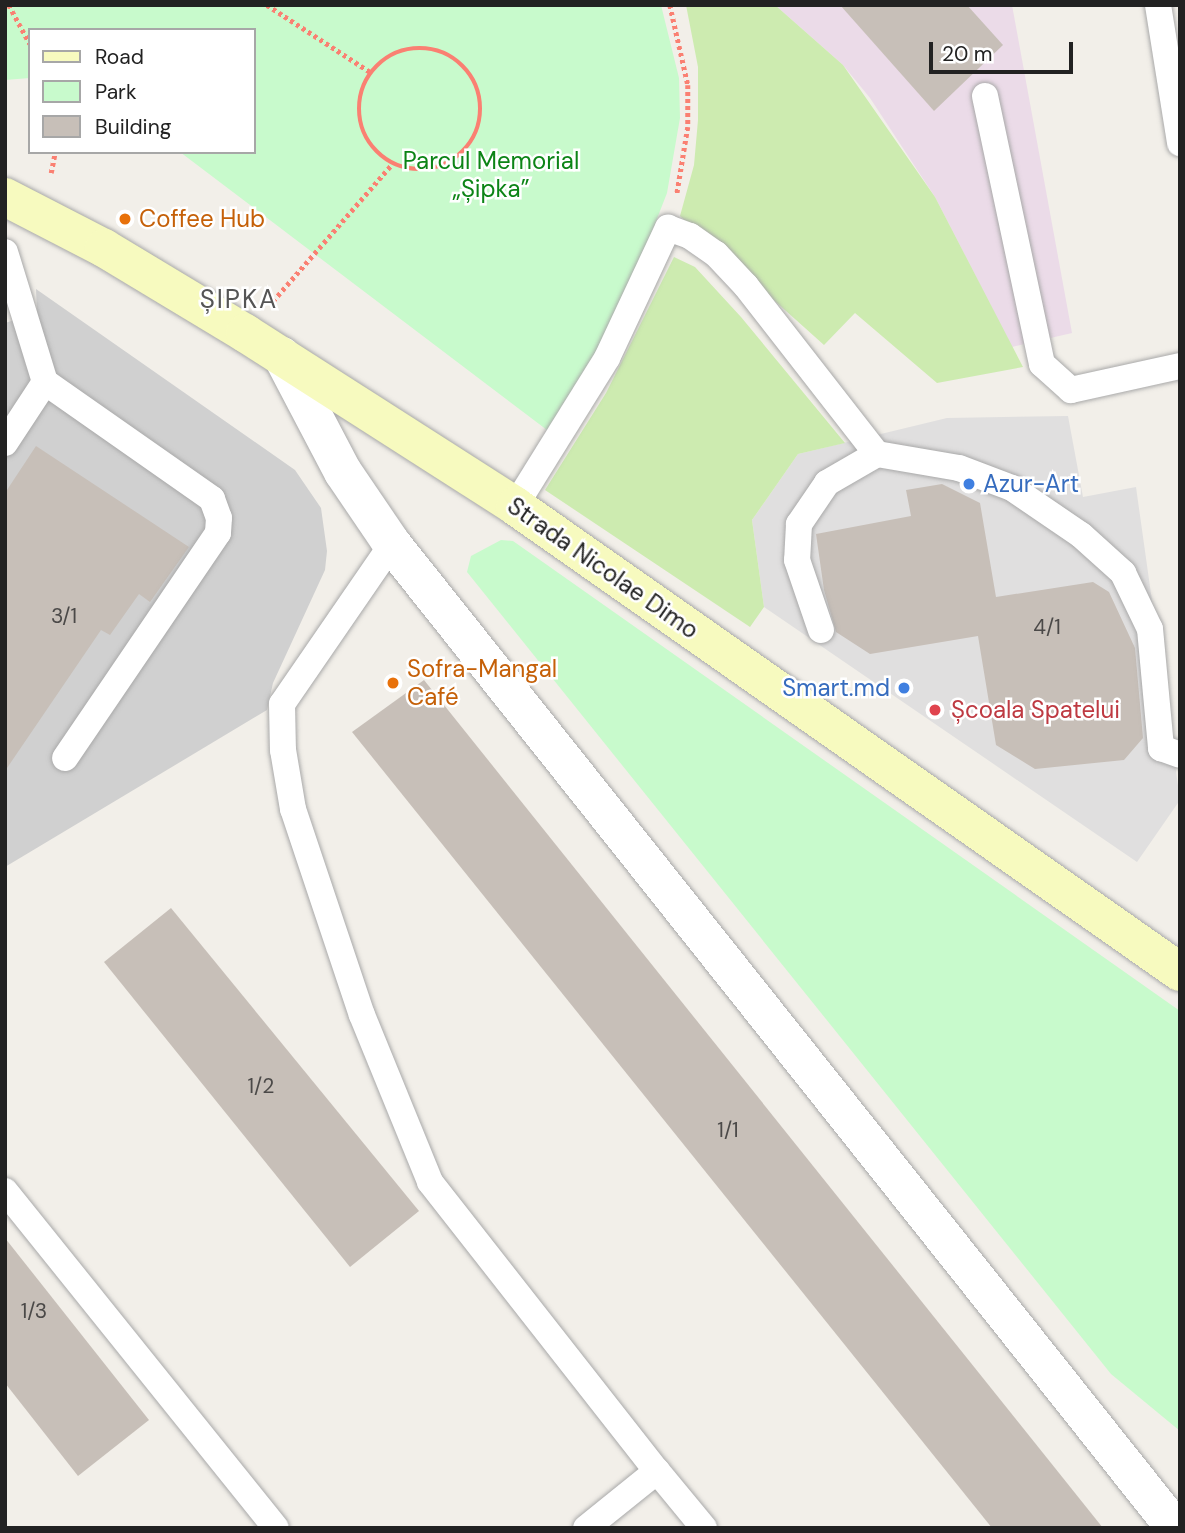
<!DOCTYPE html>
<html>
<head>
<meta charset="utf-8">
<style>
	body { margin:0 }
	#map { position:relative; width:1185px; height:1533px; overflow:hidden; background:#f2efe9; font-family:"DM Sans",sans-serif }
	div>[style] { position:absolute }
	.residential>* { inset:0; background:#e0dfdf }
	.industrial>* { inset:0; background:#ebdbe8 }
	.religious>* { inset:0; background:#d0d0d0 }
	.grass>* { inset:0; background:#cdebb0 }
	.park>* { inset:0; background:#c8facc }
	.building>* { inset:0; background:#c7bfb8 }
	.path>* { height:4.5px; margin-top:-2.25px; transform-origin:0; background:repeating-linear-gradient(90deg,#fa8072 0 3.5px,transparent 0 7px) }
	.path>.ring { margin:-2.25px; padding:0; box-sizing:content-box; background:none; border:4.5px solid #fa8072; border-radius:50% }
	.roads { filter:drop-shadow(0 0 2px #a9a9a9) drop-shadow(0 0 2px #a9a9a9) }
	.lane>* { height:26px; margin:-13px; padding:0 13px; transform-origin:13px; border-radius:13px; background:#fff }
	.street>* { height:38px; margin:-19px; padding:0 19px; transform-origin:19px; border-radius:19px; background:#fff }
	.secondary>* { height:38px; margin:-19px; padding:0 19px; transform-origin:19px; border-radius:19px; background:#f7fabf }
	.dots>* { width:19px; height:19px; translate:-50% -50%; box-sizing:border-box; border:4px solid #fff; border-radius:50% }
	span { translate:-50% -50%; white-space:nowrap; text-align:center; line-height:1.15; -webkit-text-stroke:5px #fff; paint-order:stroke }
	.number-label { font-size:21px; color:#4b4948 }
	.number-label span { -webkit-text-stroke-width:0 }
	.park-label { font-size:24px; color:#0c8416 }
	.food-label { font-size:24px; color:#c56008 }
	.left { translate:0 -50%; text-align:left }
	.shop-label { font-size:24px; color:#366cbe }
	.right { translate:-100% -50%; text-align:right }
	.street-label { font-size:24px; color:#222 }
	.health-label { font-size:24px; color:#be3a42 }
	.neighbourhood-label { font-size:26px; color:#555; letter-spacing:2px }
	.frame { position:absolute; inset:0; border:7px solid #222; pointer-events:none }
	.legend { position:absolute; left:28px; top:28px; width:228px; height:126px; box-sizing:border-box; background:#fff; border:2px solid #a7a7a7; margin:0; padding:9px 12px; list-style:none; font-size:21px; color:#222 }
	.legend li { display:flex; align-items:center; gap:14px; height:35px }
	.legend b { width:35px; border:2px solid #a7a7a7 }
	.scale { position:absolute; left:929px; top:42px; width:144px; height:32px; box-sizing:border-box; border:4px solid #222; border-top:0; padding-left:9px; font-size:21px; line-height:24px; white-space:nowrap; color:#222; -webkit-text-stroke:5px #fff; paint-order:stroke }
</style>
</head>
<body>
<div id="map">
	<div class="residential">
		<i style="clip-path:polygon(1068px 416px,1083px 497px,1136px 487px,1180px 800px,1137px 862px,764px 607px,752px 520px,798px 454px,947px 418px)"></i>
	</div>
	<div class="industrial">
		<i style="clip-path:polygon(775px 5px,1012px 5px,1072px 333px,1012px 347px,935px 197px,870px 98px,843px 65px)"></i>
	</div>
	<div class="religious">
		<i style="clip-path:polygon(36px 289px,295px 470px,321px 508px,327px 551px,325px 570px,273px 683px,267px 710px,5px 867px,5px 323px,37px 313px)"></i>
	</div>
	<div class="grass">
		<i style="clip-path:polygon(686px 5px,775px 5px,843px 65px,935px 197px,1023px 367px,937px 383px,855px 313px,824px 345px,680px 216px,694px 165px,698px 120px,698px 67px)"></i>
		<i style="clip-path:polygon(674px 257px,695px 267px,741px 317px,845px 443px,798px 454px,752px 520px,764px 607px,750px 627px,545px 490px,606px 393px)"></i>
	</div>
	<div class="park">
		<i style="clip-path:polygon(5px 5px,661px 5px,679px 78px,680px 118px,667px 193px,621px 311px,547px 430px,180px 152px,254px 152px,254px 30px,30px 30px,30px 78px,5px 80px)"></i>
		<i style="clip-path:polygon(501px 540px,513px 541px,1180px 1011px,1180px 1431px,1111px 1374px,467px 572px,471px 556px)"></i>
	</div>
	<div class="building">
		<i style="clip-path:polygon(840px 5px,967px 5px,1003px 45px,934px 111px)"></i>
		<i style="clip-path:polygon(36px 446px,189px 547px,150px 602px,139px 594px,110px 635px,101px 630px,5px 771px,5px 493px)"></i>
		<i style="clip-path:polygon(942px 484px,980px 503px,996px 597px,1093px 582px,1109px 592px,1135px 648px,1143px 738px,1124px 760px,1035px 769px,996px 745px,978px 636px,870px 654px,836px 632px,824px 590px,816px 534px,911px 516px,906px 490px)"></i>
		<i style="clip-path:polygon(424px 680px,1103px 1528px,992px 1528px,352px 732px)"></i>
		<i style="clip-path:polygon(171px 908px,419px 1211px,350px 1267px,104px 962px)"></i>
		<i style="clip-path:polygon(5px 1238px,149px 1420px,78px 1476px,5px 1383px)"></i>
	</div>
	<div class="path">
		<i style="left:9px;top:5px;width:44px;rotate:61.7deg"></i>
		<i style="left:267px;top:5px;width:123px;rotate:33deg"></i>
		<i style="left:670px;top:5px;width:82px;rotate:77.3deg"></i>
		<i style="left:688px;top:85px;width:42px;rotate:90deg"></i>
		<i style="left:688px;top:127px;width:68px;rotate:99.3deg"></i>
		<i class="ring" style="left:359px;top:48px;width:117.5px;height:117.5px"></i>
		<i style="left:51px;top:173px;width:21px;rotate:-79deg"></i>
		<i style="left:273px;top:301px;width:181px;rotate:-49deg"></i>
	</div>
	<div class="roads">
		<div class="lane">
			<i style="left:1158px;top:5px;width:140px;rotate:80.9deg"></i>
			<i style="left:985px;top:96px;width:274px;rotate:78deg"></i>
			<i style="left:1042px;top:364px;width:39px;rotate:42deg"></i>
			<i style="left:1071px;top:390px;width:112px;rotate:-12.4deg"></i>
			<i style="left:5px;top:252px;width:136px;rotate:72.9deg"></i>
			<i style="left:45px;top:382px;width:73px;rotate:123.3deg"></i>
			<i style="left:45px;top:382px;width:204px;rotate:35deg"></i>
			<i style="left:212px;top:499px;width:20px;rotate:70deg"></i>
			<i style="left:219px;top:518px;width:15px;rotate:94deg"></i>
			<i style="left:218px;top:533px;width:272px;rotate:124.2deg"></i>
			<i style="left:877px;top:454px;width:83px;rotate:9.7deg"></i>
			<i style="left:959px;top:468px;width:57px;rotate:20.7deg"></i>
			<i style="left:1012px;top:488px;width:83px;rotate:34.3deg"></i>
			<i style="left:1081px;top:535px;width:57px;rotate:42.1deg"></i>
			<i style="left:1123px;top:573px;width:62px;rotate:64.3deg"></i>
			<i style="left:1150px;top:629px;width:120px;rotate:84.7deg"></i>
			<i style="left:1161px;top:748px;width:20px;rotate:20deg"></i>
			<i style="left:515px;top:506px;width:174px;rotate:-58.1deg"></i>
			<i style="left:607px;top:358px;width:144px;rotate:-64.9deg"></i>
			<i style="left:668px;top:228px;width:23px;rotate:20deg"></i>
			<i style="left:690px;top:236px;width:32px;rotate:35deg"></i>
			<i style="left:716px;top:254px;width:44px;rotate:46.8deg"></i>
			<i style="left:746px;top:286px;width:213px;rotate:52.1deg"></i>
			<i style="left:877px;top:454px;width:58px;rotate:149.9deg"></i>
			<i style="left:827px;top:483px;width:50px;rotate:124.3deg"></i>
			<i style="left:799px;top:524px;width:36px;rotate:93deg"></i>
			<i style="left:797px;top:560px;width:74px;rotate:71.1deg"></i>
			<i style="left:392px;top:544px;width:194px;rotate:124.5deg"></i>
			<i style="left:282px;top:704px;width:46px;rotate:88.8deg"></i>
			<i style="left:283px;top:750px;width:60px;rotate:80.4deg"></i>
			<i style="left:293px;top:809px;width:217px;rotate:71.5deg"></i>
			<i style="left:362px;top:1015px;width:180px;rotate:67.8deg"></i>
			<i style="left:430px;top:1182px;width:367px;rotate:51.9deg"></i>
			<i style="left:657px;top:1471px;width:91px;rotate:141.2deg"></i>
			<i style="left:5px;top:1191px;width:432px;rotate:51.2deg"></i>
			<i style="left:657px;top:1471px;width:74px;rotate:50.5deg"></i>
		</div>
		<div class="street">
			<i style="left:282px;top:356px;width:131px;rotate:62.3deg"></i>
			<i style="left:343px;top:472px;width:87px;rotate:55.8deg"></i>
			<i style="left:392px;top:544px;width:1258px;rotate:51.49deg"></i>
		</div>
		<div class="secondary">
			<i style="left:5px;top:197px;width:111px;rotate:27.3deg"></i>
			<i style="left:104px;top:248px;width:165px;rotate:31.1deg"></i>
			<i style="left:245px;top:333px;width:321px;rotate:32.6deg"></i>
			<i style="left:515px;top:506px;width:812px;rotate:35.02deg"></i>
		</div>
	</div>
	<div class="dots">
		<i style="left:125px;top:219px;background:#e8710a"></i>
		<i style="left:969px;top:484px;background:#3f7fe0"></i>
		<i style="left:393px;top:683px;background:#e8710a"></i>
		<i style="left:904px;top:688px;background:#3f7fe0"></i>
		<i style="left:935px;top:710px;background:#e0444e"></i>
	</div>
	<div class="number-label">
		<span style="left:64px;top:616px">3/1</span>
		<span style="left:1047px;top:627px">4/1</span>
		<span style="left:261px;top:1086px">1/2</span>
		<span style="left:728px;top:1130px">1/1</span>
		<span style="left:34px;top:1311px">1/3</span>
	</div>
	<div class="park-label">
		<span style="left:491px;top:175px">Parcul Memorial<br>„Șipka”</span>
	</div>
	<div class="food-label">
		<span class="left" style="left:139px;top:219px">Coffee Hub</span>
		<span class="left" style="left:407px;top:683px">Sofra-Mangal<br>Café</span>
	</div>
	<div class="shop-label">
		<span class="left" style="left:983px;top:484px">Azur-Art</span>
		<span class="right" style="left:890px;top:688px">Smart.md</span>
	</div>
	<div class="street-label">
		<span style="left:603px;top:568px;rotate:35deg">Strada Nicolae Dimo</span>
	</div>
	<div class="health-label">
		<span class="left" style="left:951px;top:710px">Școala Spatelui</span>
	</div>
	<div class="neighbourhood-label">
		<span style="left:239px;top:300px">ȘIPKA</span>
	</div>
	<div class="frame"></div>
	<ul class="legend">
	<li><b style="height:9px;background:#f7fabf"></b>Road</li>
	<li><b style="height:19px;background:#c8facc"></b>Park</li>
	<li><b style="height:19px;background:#c7bfb8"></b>Building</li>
	</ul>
	<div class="scale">20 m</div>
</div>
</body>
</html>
